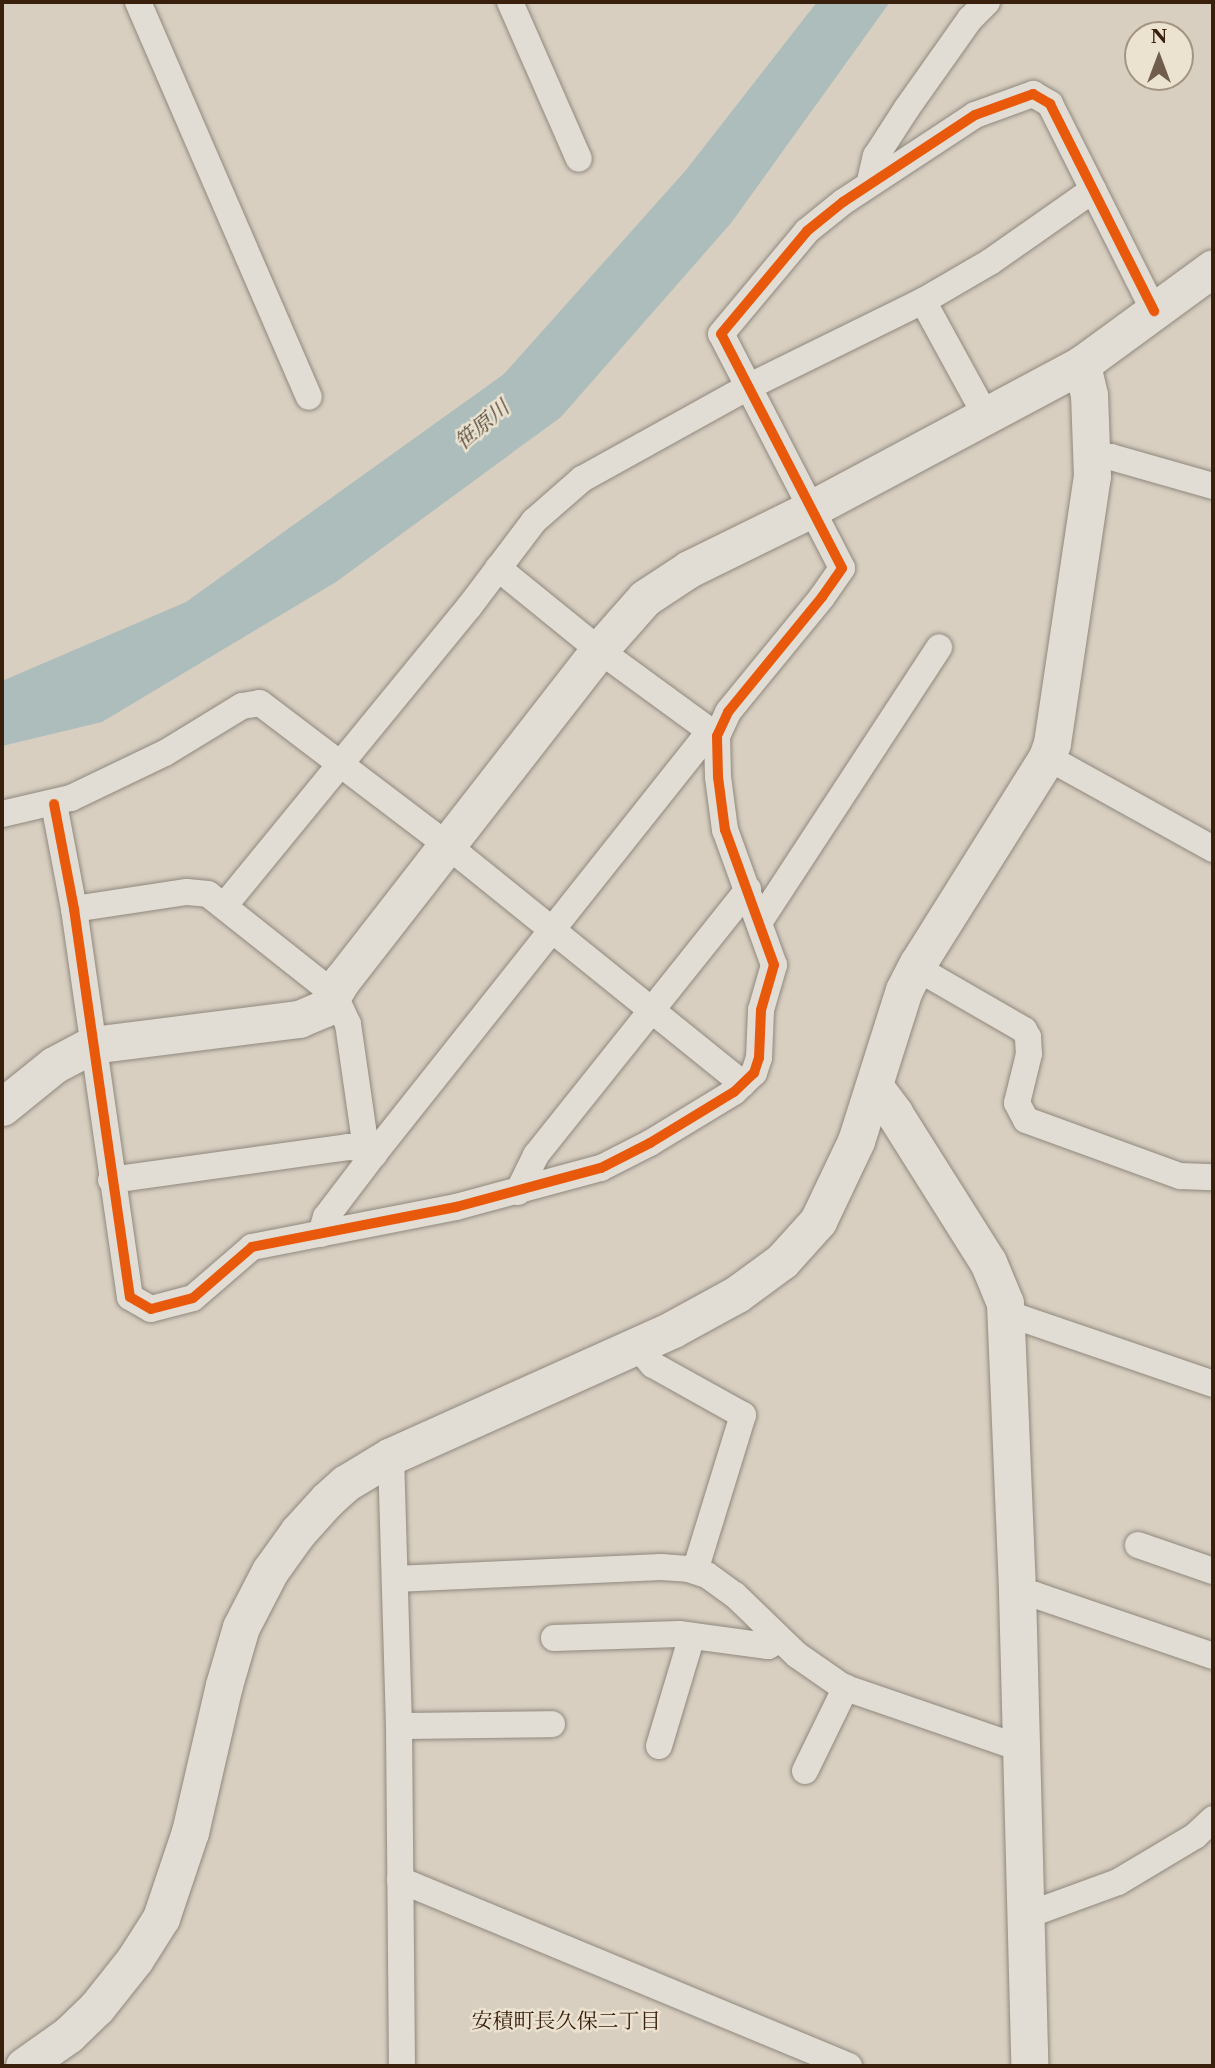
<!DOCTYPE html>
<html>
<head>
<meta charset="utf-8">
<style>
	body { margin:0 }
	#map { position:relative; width:1215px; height:2068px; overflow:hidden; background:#d8cfc1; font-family:"Libre Caslon Text","Noto Serif JP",serif }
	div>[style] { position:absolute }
	.water>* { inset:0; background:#adbdbb }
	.roads { filter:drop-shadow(0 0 2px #90887d) drop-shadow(0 0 2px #90887d) }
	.street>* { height:26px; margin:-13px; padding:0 13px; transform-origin:13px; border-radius:13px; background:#e1ddd5 }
	.secondary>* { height:37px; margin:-18.5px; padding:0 18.5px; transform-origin:18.5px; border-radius:18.5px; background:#e1ddd5 }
	.cycleway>* { height:10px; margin:-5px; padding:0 5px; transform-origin:5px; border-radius:5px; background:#e8590c }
	span { translate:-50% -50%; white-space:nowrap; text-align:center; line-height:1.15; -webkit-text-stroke:5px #ece2d0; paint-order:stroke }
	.water-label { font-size:21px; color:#514537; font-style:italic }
	.neighbourhood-label { font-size:21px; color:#39200c }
	.frame { position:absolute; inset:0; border:4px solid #39200c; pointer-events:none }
	.north { position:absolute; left:1124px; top:21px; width:70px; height:70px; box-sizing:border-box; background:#ece2d0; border:2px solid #a49482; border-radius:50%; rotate:0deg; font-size:19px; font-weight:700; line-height:28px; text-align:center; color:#39200c }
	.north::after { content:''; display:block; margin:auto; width:24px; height:32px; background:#715d4b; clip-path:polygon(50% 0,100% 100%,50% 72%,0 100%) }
</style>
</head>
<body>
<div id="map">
	<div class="water">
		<i style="clip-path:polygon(817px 2px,890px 2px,731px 223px,561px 417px,336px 582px,102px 722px,2px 746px,2px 681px,186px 602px,504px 374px,686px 170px)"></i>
	</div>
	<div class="roads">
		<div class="street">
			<i style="left:138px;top:2px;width:430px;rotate:66.6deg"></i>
			<i style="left:510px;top:2px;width:171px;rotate:66.3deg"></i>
			<i style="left:870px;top:181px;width:26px;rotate:-77deg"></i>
			<i style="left:876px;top:156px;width:57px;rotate:-57.1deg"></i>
			<i style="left:907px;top:108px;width:109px;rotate:-54.7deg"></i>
			<i style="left:970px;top:19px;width:24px;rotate:-45deg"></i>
			<i style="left:923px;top:301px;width:131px;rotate:61.3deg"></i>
			<i style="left:1093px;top:456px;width:18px;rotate:3deg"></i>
			<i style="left:1111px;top:457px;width:106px;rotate:15.9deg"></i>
			<i style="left:498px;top:568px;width:130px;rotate:39.1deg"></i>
			<i style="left:599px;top:650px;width:146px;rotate:36.1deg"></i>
			<i style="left:1047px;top:757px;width:190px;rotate:29deg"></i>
			<i style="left:54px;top:804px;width:107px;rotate:79.2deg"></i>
			<i style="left:74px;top:909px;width:392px;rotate:81.8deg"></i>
			<i style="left:130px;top:1297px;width:24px;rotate:30deg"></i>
			<i style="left:151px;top:1309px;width:43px;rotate:-14.7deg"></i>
			<i style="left:193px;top:1298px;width:78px;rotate:-40.8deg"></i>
			<i style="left:252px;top:1247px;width:208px;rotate:-11.1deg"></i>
			<i style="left:456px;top:1207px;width:150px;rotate:-15.1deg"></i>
			<i style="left:601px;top:1168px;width:55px;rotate:-27deg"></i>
			<i style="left:650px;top:1143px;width:98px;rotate:-31.3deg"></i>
			<i style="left:734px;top:1092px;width:28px;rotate:-44deg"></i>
			<i style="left:754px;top:1073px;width:16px;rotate:-72deg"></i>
			<i style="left:759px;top:1058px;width:48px;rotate:-87.6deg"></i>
			<i style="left:761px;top:1010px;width:47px;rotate:-73.9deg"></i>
			<i style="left:774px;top:965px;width:144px;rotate:-109.9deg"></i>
			<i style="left:725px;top:830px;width:53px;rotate:-97.5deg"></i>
			<i style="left:718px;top:777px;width:41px;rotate:-91.4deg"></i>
			<i style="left:717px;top:736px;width:26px;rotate:-65deg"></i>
			<i style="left:728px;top:712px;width:149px;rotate:-50.7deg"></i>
			<i style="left:822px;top:597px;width:35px;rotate:-55deg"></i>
			<i style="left:842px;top:568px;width:263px;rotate:-117.3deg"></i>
			<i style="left:721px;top:334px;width:134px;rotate:-50.1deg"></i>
			<i style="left:807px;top:231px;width:46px;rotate:-38.9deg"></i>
			<i style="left:843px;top:202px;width:158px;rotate:-33.4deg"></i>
			<i style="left:975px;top:115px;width:62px;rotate:-19.9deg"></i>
			<i style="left:1033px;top:94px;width:20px;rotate:30deg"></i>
			<i style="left:1050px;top:104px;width:232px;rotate:63.3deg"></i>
			<i style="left:2px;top:814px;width:71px;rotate:-13.1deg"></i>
			<i style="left:71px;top:798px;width:104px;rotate:-25.6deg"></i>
			<i style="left:165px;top:753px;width:90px;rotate:-31.4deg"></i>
			<i style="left:242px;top:706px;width:18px;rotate:-9deg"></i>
			<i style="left:260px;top:703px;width:235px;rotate:37.2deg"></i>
			<i style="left:447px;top:845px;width:380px;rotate:38.9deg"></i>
			<i style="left:225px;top:905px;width:385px;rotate:-50.7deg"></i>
			<i style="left:469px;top:607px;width:108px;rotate:-52.9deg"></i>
			<i style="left:534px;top:521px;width:64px;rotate:-41.2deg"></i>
			<i style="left:582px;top:479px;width:190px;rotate:-29deg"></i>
			<i style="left:748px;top:387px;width:195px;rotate:-26.2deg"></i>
			<i style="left:923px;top:301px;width:78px;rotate:-30.2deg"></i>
			<i style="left:990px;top:262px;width:126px;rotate:-35deg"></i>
			<i style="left:74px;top:909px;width:114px;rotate:-8.6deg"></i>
			<i style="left:187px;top:892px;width:21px;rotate:5deg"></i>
			<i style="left:208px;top:894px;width:161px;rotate:38.4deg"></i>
			<i style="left:334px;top:994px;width:33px;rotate:65deg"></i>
			<i style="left:348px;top:1024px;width:126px;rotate:81.8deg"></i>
			<i style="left:760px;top:921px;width:327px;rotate:-56.8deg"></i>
			<i style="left:915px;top:967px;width:126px;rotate:30deg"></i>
			<i style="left:1024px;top:1030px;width:8px;rotate:60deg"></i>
			<i style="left:1028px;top:1037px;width:17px;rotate:87deg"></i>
			<i style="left:1029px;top:1054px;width:50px;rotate:103.8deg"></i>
			<i style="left:1017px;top:1103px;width:19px;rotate:62deg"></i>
			<i style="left:1026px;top:1120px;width:164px;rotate:20deg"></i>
			<i style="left:1180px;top:1176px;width:33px;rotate:2deg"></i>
			<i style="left:111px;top:1180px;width:239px;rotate:-7.9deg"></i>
			<i style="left:348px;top:1147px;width:15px;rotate:4deg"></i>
			<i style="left:363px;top:1148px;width:13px;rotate:29deg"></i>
			<i style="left:518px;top:1192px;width:41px;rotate:-64.1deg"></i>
			<i style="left:536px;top:1155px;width:340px;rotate:-51.4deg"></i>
			<i style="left:321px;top:1234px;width:18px;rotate:-74deg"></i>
			<i style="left:326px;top:1217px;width:79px;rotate:-52.7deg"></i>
			<i style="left:374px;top:1154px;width:540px;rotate:-51.54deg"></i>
			<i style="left:1006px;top:1313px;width:219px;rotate:18.9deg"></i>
			<i style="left:636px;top:1345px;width:26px;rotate:50deg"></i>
			<i style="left:653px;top:1365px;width:103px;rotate:29.1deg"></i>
			<i style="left:743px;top:1415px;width:163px;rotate:107.1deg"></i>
			<i style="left:391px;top:1456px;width:270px;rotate:88.3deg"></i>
			<i style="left:399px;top:1726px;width:340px;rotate:89.5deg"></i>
			<i style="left:1138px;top:1545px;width:79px;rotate:19.1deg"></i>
			<i style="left:395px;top:1579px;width:266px;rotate:-2.6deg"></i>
			<i style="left:661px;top:1567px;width:27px;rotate:4deg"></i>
			<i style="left:688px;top:1569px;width:20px;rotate:18deg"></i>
			<i style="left:707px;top:1575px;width:34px;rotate:36deg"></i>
			<i style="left:735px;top:1595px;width:86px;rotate:44.1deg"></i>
			<i style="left:797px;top:1655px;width:56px;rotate:34.8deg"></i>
			<i style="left:843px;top:1687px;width:187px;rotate:19deg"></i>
			<i style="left:1017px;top:1592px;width:18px;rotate:9deg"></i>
			<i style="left:1035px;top:1595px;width:188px;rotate:18.9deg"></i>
			<i style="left:554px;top:1638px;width:125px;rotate:-1.8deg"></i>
			<i style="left:679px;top:1634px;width:90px;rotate:7.7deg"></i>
			<i style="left:768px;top:1646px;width:13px;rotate:-27deg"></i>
			<i style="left:399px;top:1726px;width:153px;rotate:-0.7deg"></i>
			<i style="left:659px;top:1746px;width:115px;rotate:-73.3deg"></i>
			<i style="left:805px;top:1771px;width:93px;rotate:-64deg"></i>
			<i style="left:400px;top:1880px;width:486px;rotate:22.5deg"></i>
			<i style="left:1025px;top:1916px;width:99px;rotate:-20.1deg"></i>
			<i style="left:1118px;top:1882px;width:90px;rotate:-30.9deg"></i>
			<i style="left:1195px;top:1836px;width:25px;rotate:-43deg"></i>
		</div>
		<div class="secondary">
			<i style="left:874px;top:1086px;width:34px;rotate:53deg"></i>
			<i style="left:894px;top:1113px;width:176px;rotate:57.8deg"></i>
			<i style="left:988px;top:1262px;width:44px;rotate:67.5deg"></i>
			<i style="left:1005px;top:1303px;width:289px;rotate:87.6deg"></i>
			<i style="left:1017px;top:1592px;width:474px;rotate:88.5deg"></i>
			<i style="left:2px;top:1107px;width:67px;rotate:-38.9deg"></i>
			<i style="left:54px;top:1065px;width:43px;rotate:-27.8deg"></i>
			<i style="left:92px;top:1045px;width:209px;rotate:-7.2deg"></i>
			<i style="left:299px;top:1019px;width:28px;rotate:-23deg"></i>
			<i style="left:325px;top:1008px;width:33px;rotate:-59deg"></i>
			<i style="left:342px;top:980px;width:418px;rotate:-52.1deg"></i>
			<i style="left:599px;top:650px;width:69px;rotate:-48.5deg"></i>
			<i style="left:645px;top:598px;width:53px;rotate:-33.4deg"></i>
			<i style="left:689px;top:569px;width:136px;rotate:-26.2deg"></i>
			<i style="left:811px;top:509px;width:307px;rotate:-28.1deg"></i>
			<i style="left:1082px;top:364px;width:162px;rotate:-36.2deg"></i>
			<i style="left:24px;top:2066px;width:54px;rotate:-35.2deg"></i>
			<i style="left:68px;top:2035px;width:40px;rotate:-44deg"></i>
			<i style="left:97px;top:2007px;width:61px;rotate:-51.6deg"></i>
			<i style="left:135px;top:1959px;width:49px;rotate:-57.6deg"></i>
			<i style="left:161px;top:1918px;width:91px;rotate:-71.4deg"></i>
			<i style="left:190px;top:1832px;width:151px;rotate:-77deg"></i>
			<i style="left:224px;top:1685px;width:60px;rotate:-73.7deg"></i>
			<i style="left:241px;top:1627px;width:63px;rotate:-62.6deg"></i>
			<i style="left:270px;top:1571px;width:48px;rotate:-54.3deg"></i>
			<i style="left:298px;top:1532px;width:43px;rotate:-47.8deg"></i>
			<i style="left:327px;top:1500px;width:25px;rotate:-42deg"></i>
			<i style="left:346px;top:1483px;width:52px;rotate:-31deg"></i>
			<i style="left:391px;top:1456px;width:309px;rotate:-24.2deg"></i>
			<i style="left:673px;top:1329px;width:73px;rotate:-28.7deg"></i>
			<i style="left:737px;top:1294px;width:56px;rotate:-36.3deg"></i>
			<i style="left:782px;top:1261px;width:54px;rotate:-48deg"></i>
			<i style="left:818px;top:1221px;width:89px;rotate:-64.6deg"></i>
			<i style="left:856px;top:1141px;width:158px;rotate:-72.4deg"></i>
			<i style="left:904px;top:990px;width:30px;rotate:-63deg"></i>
			<i style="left:918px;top:963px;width:243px;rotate:-57.9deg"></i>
			<i style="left:1047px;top:757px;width:15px;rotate:-70deg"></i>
			<i style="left:1052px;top:743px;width:270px;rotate:-81.5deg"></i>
			<i style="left:1092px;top:476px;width:81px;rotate:-92.1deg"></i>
			<i style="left:1089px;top:395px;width:32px;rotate:-103deg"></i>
		</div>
	</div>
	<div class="cycleway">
		<i style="left:54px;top:804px;width:107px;rotate:79.2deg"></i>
		<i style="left:74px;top:909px;width:392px;rotate:81.8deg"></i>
		<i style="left:130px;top:1297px;width:24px;rotate:30deg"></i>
		<i style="left:151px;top:1309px;width:43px;rotate:-14.7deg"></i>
		<i style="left:193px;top:1298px;width:78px;rotate:-40.8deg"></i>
		<i style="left:252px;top:1247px;width:208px;rotate:-11.1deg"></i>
		<i style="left:456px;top:1207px;width:150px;rotate:-15.1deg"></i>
		<i style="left:601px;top:1168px;width:55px;rotate:-27deg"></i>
		<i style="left:650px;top:1143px;width:98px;rotate:-31.3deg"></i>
		<i style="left:734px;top:1092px;width:28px;rotate:-44deg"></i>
		<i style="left:754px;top:1073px;width:16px;rotate:-72deg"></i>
		<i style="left:759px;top:1058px;width:48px;rotate:-87.6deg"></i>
		<i style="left:761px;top:1010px;width:47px;rotate:-73.9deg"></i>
		<i style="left:774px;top:965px;width:144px;rotate:-109.9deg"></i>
		<i style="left:725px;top:830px;width:53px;rotate:-97.5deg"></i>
		<i style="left:718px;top:777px;width:41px;rotate:-91.4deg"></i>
		<i style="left:717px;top:736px;width:26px;rotate:-65deg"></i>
		<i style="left:728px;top:712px;width:149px;rotate:-50.7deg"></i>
		<i style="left:822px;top:597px;width:35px;rotate:-55deg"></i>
		<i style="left:842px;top:568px;width:263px;rotate:-117.3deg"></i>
		<i style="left:721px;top:334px;width:134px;rotate:-50.1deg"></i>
		<i style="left:807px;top:231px;width:46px;rotate:-38.9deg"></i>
		<i style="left:843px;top:202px;width:158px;rotate:-33.4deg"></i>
		<i style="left:975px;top:115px;width:62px;rotate:-19.9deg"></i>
		<i style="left:1033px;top:94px;width:20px;rotate:30deg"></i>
		<i style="left:1050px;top:104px;width:232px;rotate:63.3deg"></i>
	</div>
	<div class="water-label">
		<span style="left:482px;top:425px;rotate:-40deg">笹原川</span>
	</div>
	<div class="neighbourhood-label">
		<span style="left:566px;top:2021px">安積町長久保二丁目</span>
	</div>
	<div class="frame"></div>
	<div class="north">N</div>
</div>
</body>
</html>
